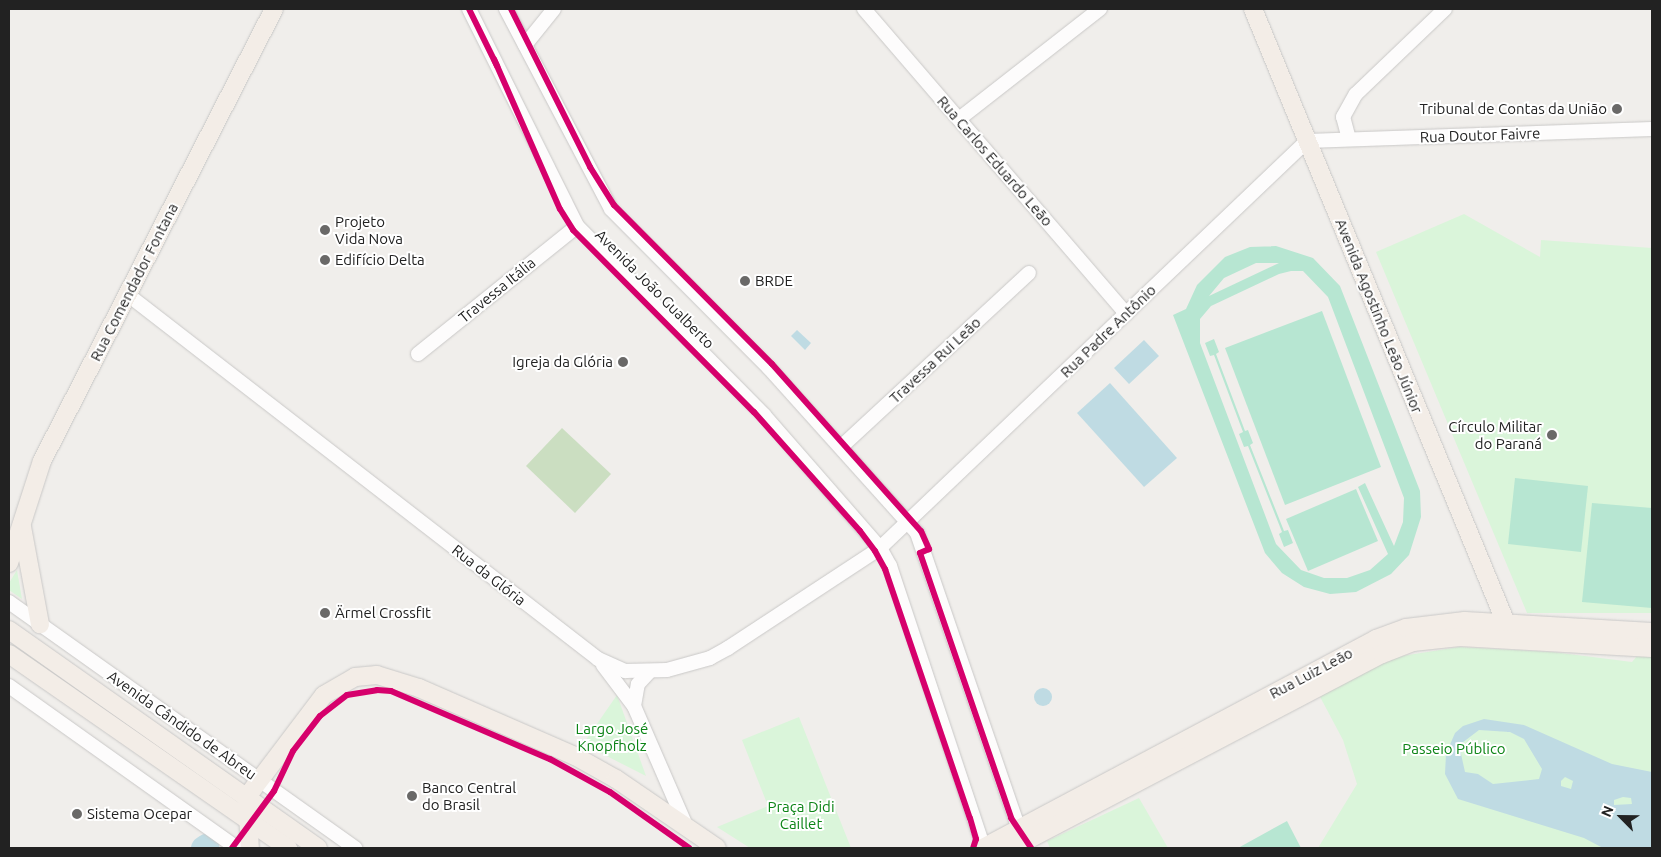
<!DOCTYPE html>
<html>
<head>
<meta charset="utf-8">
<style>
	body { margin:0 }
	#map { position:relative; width:1661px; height:857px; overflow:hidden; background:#f0eeeb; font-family:Ubuntu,sans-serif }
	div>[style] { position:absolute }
	.forest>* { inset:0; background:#cbdec1 }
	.park>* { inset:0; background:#daf5da }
	.pitch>* { inset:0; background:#b7e6d2 }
	.water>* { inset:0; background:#bfdbe3 }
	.round { border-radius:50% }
	.river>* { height:25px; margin:-12.5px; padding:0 12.5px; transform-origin:12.5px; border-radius:12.5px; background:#bfdbe3 }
	.roads { filter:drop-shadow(0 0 1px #c9c8c7) drop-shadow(0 0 1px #c9c8c7) }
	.minor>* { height:14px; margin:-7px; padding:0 7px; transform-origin:7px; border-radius:7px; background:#fdfcfc }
	.major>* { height:18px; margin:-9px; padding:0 9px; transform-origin:9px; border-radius:9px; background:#f3ede7 }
	.cycleway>* { height:6px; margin:-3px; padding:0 3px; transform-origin:3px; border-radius:3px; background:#d6006c }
	.dots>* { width:14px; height:14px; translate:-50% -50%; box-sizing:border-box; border:2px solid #fff; border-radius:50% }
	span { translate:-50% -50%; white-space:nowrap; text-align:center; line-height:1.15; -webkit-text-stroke:4px #fff; paint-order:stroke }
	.poi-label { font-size:15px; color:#222 }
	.right { translate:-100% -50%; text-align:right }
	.left { translate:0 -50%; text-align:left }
	.street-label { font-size:15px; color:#222 }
	.park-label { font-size:15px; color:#0c8416 }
	.frame { position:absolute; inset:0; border:10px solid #222; pointer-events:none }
	.north { position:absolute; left:1596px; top:792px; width:50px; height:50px; -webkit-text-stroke:4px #fff; paint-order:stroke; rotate:293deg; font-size:14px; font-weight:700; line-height:20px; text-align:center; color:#222 }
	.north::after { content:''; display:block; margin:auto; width:18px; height:22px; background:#222; clip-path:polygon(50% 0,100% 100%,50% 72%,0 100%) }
</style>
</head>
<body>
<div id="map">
	<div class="forest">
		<i style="clip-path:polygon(562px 428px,611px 474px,575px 513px,526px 466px)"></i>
	</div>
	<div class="park">
		<i style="clip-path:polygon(1464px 214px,1540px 257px,1541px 240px,1652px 248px,1652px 613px,1527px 613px,1376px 252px)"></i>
		<i style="clip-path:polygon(17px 570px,22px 599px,9px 590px,9px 583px)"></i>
		<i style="clip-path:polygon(1459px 647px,1553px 652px,1632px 662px,1637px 656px,1652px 657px,1652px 848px,1318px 848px,1357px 784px,1343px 740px,1318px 693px,1389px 658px)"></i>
		<i style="clip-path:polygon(617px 695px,646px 776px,583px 744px)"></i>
		<i style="clip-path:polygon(799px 717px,851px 848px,750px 848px,717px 827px,768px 806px,742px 740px)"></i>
		<i style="clip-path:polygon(1139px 798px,1168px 848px,1050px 848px,1047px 841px)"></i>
	</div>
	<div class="pitch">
		<i style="clip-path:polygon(evenodd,1276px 246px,1313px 258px,1340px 286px,1420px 491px,1421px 517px,1409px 555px,1391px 574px,1356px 592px,1330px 594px,1304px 587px,1282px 573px,1265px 553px,1173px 315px,1186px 309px,1197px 285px,1225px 257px,1250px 247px,1276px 246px,1256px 263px,1279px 263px,1209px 296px,1224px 278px,1256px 263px,1276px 246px,1291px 271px,1303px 271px,1328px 297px,1404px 498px,1403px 522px,1394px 546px,1365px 483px,1358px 487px,1388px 554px,1370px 570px,1347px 578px,1324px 578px,1301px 570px,1276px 544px,1200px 343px,1200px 319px,1211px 306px,1279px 274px,1291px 271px)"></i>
		<i style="clip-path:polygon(1322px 311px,1381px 467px,1285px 505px,1225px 348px)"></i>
		<i style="clip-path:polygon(1214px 339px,1219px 352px,1216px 354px,1245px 431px,1248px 430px,1253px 443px,1250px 445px,1284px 531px,1288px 530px,1293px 543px,1284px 547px,1279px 534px,1282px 532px,1248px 446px,1244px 447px,1239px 434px,1243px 432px,1214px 355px,1210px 356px,1205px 343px)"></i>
		<i style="clip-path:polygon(1515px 478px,1588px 486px,1581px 552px,1508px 544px)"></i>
		<i style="clip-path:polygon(1356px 489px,1378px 541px,1308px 571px,1286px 519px)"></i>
		<i style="clip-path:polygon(1592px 503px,1652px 508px,1652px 608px,1582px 602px)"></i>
		<i style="clip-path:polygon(1287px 821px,1301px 848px,1238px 848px)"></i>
	</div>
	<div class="water">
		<i style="clip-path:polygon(797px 330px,811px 343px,805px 350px,791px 336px)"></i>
		<i style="clip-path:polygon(1144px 340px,1159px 356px,1129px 384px,1114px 368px)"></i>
		<i style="clip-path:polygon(1110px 383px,1177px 458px,1144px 487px,1077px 413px)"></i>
		<i class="round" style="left:1034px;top:688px;width:18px;height:18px"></i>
		<i style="clip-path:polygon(evenodd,1484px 719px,1524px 725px,1612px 764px,1652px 772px,1652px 848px,1603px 848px,1584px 838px,1458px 799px,1445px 774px,1446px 754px,1455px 733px,1463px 726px,1484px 719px,1479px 730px,1510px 732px,1524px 739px,1542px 769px,1539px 779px,1493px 784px,1478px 774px,1465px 772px,1461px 754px,1462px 743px,1479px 730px,1484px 719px,1565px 777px,1573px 781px,1571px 789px,1561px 786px,1561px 781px,1565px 777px,1484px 719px,1623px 797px,1631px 798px,1632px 804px,1614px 805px,1614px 800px,1623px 797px)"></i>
	</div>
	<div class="river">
		<i style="left:203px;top:848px;width:4px;rotate:-34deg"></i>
	</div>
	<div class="roads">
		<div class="minor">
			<i style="left:469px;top:9px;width:242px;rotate:63.5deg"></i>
			<i style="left:577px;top:226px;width:266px;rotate:45.3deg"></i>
			<i style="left:764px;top:415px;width:176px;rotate:48.9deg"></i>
			<i style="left:880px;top:548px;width:21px;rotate:61deg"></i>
			<i style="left:890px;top:566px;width:297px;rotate:71.6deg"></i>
			<i style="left:506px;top:9px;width:226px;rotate:62.3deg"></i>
			<i style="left:611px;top:209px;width:224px;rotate:45.2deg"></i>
			<i style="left:769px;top:368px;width:222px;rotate:48.1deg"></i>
			<i style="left:917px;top:533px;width:313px;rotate:71deg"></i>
			<i style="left:864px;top:9px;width:402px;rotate:49.3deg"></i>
			<i style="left:525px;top:45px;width:46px;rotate:-51.1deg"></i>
			<i style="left:959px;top:119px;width:179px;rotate:-38deg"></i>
			<i style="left:1349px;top:139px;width:23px;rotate:-105deg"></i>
			<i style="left:1343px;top:117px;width:26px;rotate:-61deg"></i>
			<i style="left:1356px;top:94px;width:123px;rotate:-43.7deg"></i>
			<i style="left:127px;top:294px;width:596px;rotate:37.77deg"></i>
			<i style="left:598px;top:659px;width:30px;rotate:24deg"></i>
			<i style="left:625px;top:671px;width:42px;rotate:-1.4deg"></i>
			<i style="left:667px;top:670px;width:45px;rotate:-15.6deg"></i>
			<i style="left:710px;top:658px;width:21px;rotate:-29deg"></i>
			<i style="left:728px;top:648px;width:182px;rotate:-33.3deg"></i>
			<i style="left:880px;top:548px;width:590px;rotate:-43.63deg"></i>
			<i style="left:1307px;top:141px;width:345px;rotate:-2deg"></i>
			<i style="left:418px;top:354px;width:204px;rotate:-38.8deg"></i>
			<i style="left:841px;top:447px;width:256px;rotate:-42.8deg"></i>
			<i style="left:9px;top:602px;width:425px;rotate:35.4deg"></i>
			<i style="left:603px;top:665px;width:51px;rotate:52.9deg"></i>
			<i style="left:634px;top:706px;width:133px;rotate:66.5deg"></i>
			<i style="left:9px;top:686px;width:280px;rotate:35.4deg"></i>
			<i style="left:634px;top:706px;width:22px;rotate:-80deg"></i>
			<i style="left:638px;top:684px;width:16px;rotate:-47deg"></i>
		</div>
		<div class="major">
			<i style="left:1253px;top:9px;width:664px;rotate:67.61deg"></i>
			<i style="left:22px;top:527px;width:99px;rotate:79.5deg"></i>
			<i style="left:9px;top:563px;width:107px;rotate:-72.1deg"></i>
			<i style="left:42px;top:461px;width:508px;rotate:-62.83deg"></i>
			<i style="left:9px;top:630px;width:378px;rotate:35.2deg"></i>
			<i style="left:9px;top:654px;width:340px;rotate:34.8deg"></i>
			<i style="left:246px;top:798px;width:129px;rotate:-52.9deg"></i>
			<i style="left:324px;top:695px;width:36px;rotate:-30deg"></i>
			<i style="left:355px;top:677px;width:22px;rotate:-5deg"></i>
			<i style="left:377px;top:675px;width:44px;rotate:17.2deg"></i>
			<i style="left:419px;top:688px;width:170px;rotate:23.6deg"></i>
			<i style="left:575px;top:756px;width:47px;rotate:29.3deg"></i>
			<i style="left:616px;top:779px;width:122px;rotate:34.3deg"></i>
			<i style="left:248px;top:813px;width:35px;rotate:87deg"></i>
			<i style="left:983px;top:848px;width:445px;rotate:-28deg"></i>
			<i style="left:1376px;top:639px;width:32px;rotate:-20deg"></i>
			<i style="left:1406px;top:628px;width:59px;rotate:-6.8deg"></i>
			<i style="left:1465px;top:621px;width:187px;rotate:3.4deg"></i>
			<i style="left:1012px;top:848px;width:418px;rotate:-27.7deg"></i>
			<i style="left:1382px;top:654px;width:33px;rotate:-21deg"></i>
			<i style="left:1413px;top:642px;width:47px;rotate:-6.1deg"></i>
			<i style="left:1460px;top:637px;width:192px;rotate:3.3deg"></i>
		</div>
	</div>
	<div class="cycleway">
		<i style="left:469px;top:9px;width:64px;rotate:63.8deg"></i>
		<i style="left:511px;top:9px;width:177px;rotate:63.4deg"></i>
		<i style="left:590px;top:167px;width:45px;rotate:57.7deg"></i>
		<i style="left:614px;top:205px;width:224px;rotate:45.2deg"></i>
		<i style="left:772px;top:364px;width:224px;rotate:48.3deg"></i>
		<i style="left:921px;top:531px;width:20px;rotate:66deg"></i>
		<i style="left:929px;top:549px;width:10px;rotate:156deg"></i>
		<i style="left:920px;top:553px;width:280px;rotate:71deg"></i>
		<i style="left:1011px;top:818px;width:36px;rotate:56deg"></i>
		<i style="left:494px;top:59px;width:164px;rotate:66.3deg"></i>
		<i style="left:560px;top:209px;width:25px;rotate:58deg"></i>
		<i style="left:573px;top:230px;width:257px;rotate:45.2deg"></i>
		<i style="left:754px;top:412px;width:159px;rotate:48.3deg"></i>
		<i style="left:860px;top:531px;width:25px;rotate:53deg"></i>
		<i style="left:875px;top:551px;width:21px;rotate:61deg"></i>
		<i style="left:885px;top:569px;width:263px;rotate:71.2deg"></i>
		<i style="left:970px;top:818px;width:22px;rotate:74deg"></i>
		<i style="left:976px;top:839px;width:9px;rotate:108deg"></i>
		<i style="left:232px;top:848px;width:71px;rotate:-53.6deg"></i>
		<i style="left:274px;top:791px;width:44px;rotate:-64.6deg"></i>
		<i style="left:293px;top:751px;width:44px;rotate:-52.4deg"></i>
		<i style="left:320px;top:716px;width:34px;rotate:-38deg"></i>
		<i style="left:347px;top:695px;width:30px;rotate:-9deg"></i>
		<i style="left:377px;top:690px;width:14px;rotate:4deg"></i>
		<i style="left:391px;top:691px;width:173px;rotate:23.2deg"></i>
		<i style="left:550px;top:759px;width:68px;rotate:28.8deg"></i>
		<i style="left:610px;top:792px;width:97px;rotate:35.3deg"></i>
	</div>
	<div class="dots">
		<i style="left:1617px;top:109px;background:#6a6968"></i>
		<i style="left:325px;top:230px;background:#6a6968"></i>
		<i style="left:325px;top:260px;background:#6a6968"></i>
		<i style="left:745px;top:281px;background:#6a6968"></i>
		<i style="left:623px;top:362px;background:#6a6968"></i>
		<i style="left:1552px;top:435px;background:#6a6968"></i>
		<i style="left:325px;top:613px;background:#6a6968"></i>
		<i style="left:412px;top:796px;background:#6a6968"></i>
		<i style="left:77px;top:814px;background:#6a6968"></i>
	</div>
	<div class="poi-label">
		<span class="right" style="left:1607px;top:109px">Tribunal de Contas da União</span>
		<span class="left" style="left:335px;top:230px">Projeto<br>Vida Nova</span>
		<span class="left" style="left:335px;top:260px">Edifício Delta</span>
		<span class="left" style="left:755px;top:281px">BRDE</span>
		<span class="right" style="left:613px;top:362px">Igreja da Glória</span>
		<span class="right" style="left:1542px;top:435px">Círculo Militar<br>do Paraná</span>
		<span class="left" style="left:335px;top:613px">Ärmel Crossfit</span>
		<span class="left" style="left:422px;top:796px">Banco Central<br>do Brasil</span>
		<span class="left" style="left:87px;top:814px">Sistema Ocepar</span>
	</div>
	<div class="street-label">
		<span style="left:1480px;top:135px;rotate:-2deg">Rua Doutor Faivre</span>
		<span style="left:995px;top:161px;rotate:49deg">Rua Carlos Eduardo Leão</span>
		<span style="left:134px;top:282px;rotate:-63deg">Rua Comendador Fontana</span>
		<span style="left:655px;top:289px;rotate:45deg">Avenida João Gualberto</span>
		<span style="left:497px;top:290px;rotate:-39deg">Travessa Itália</span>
		<span style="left:1379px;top:316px;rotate:68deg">Avenida Agostinho Leão Júnior</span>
		<span style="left:1108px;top:331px;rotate:-44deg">Rua Padre Antônio</span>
		<span style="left:935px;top:360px;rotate:-43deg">Travessa Rui Leão</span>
		<span style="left:489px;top:575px;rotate:38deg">Rua da Glória</span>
		<span style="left:1311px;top:673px;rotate:-28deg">Rua Luiz Leão</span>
		<span style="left:182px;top:725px;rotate:35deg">Avenida Cândido de Abreu</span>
	</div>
	<div class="park-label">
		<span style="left:612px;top:737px">Largo José<br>Knopfholz</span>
		<span style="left:1454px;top:749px">Passeio Público</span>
		<span style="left:801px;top:815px">Praça Didi<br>Caillet</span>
	</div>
	<div class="frame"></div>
	<div class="north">N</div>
</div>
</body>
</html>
